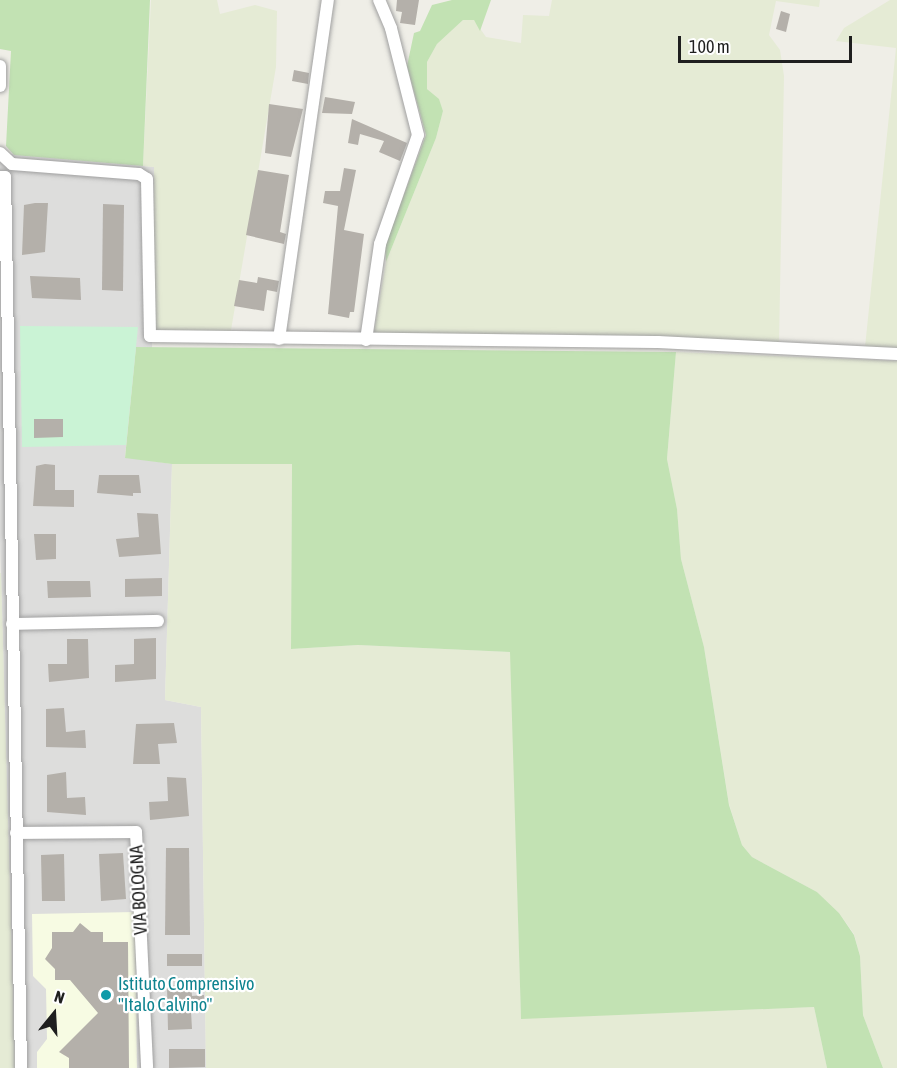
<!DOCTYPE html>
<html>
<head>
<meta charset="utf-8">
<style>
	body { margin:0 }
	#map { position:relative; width:897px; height:1068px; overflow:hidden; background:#efeee7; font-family:"Asap Condensed",sans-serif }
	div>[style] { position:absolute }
	.residential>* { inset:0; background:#dddddc }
	.education>* { inset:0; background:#f7fbe3 }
	.farmland>* { inset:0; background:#e5ebd5 }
	.grass>* { inset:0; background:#c2e2b3 }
	.park>* { inset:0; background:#caf3d5 }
	.building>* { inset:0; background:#b4b0aa }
	.roads { filter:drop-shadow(0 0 2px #a0a0a0) drop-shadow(0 0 2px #a0a0a0) }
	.street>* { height:12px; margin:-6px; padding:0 6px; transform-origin:6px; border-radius:6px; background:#fff }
	.dots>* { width:16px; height:16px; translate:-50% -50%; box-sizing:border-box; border:3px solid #fff; border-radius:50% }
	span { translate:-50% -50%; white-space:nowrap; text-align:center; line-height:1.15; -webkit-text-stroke:4.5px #fff; paint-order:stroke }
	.street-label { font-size:18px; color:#1f1f1f }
	.culture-label { font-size:18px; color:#0d838f }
	.left { translate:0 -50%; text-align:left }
	.north { position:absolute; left:24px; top:984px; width:60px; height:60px; -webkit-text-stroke:4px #fff; paint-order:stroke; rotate:18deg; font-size:16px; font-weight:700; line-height:24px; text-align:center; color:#1f1f1f }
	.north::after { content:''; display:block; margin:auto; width:21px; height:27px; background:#1f1f1f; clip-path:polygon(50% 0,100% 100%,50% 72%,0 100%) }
	.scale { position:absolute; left:678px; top:36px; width:174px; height:27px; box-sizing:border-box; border:3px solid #1f1f1f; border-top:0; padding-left:8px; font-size:18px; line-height:21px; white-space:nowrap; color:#1f1f1f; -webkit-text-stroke:4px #fff; paint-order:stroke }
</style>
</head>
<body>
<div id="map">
	<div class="residential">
		<i style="clip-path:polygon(0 153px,154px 167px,152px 348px,136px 348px,125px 457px,172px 464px,165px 700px,201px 707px,206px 1068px,15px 1068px,0 541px)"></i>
	</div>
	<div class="education">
		<i style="clip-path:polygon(135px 912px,137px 1068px,37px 1068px,37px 1052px,47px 1039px,46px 989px,33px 976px,32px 914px)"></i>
	</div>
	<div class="farmland">
		<i style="clip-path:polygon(151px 0,217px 0,220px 14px,255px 5px,277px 11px,276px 67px,230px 336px,159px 334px,153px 327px,154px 167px,143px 166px)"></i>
		<i style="clip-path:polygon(552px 0,820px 0,819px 7px,776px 1px,769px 35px,780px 50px,784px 76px,779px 344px,555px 334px,373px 337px,386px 262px,436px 138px,443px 111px,439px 100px,427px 89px,427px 62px,437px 44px,463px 20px,474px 20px,486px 37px,521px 43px,523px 15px,549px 16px)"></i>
		<i style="clip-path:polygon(890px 0,897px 0,897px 350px,865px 347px,896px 48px,836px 41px,844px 28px)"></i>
		<i style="clip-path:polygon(676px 352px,897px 361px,897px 1068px,883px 1068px,863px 1015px,860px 956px,854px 934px,839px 913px,817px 892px,752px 857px,742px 845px,729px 804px,704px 647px,681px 559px,677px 509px,667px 459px)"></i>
		<i style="clip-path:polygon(172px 464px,292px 464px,291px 649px,358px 645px,511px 652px,521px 1018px,814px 1007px,827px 1068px,206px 1068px,201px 707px,165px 700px)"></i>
		<i style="clip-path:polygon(0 573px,1px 573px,15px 1068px,0 1068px)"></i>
	</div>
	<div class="grass">
		<i style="clip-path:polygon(0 0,150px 0,143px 166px,14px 155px,6px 146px,11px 51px,0 49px)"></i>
		<i style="clip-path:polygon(452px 0,491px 0,480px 31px,474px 20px,463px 20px,437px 44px,427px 62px,427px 89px,439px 99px,443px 111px,436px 138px,386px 262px,385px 246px,426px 135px,407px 66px,414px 33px,420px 31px,432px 5px)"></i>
		<i style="clip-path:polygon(136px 347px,676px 352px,667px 459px,677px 509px,681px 559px,704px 647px,729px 805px,742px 845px,752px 857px,817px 892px,839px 913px,854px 935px,860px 956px,863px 1015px,883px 1068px,827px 1068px,814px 1007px,521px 1019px,510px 652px,358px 645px,291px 649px,292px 464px,172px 464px,125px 458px)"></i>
	</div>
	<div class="park">
		<i style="clip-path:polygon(20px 326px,138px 327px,126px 445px,22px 447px)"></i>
	</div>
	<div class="building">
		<i style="clip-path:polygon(397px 0,419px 0,415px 25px,400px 23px,402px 12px,396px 11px)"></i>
		<i style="clip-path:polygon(781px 11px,790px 14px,786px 32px,776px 29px)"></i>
		<i style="clip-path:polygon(294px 70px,309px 73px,308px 84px,292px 81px)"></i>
		<i style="clip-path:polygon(325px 97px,355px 102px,352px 114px,322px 113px)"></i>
		<i style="clip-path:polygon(269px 104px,303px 109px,291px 157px,265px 153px)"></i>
		<i style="clip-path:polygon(352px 119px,407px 143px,400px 161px,379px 152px,384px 141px,360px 134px,358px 145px,348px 143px)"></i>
		<i style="clip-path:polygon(344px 168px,356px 170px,344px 230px,364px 234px,354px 312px,350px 312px,349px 318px,328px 314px,338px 206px,323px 203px,325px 191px,340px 191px)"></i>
		<i style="clip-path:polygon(258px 170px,289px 175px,280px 232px,286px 234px,284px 244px,246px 235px)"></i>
		<i style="clip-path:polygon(35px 203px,48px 203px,45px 252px,22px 255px,24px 205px)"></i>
		<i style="clip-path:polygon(103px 204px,124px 205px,123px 291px,102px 290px)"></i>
		<i style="clip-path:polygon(30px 276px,80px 278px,81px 300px,32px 298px)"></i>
		<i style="clip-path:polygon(258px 277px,279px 281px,277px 292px,267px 290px,264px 311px,234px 306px,239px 280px,257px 283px)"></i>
		<i style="clip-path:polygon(34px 419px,63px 419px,63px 437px,34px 438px)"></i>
		<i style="clip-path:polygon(45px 464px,55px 465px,55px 490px,74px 490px,74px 507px,33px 506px,36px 466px)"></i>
		<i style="clip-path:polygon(99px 475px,139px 475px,141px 493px,133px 493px,133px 496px,97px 493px)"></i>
		<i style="clip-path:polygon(137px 513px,158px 514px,161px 554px,119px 557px,116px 539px,139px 537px)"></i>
		<i style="clip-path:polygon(34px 534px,56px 534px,56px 559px,36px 560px)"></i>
		<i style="clip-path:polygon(162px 578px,162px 596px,125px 597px,125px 579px)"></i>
		<i style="clip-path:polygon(47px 581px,90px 581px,91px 597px,48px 598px)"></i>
		<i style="clip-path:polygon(156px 638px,156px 679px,115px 682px,115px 665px,134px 664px,134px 639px)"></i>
		<i style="clip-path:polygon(67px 639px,88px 639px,89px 678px,49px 682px,48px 664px,67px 664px)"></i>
		<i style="clip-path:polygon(64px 708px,66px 732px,85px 730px,86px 748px,46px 747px,46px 709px)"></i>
		<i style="clip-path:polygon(174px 723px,177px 743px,158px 744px,160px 764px,133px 764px,136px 724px)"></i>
		<i style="clip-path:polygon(66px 772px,67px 798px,85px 797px,86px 815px,47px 812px,47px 775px)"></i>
		<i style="clip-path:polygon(167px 777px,186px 778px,189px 816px,150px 820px,149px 802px,168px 801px)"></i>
		<i style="clip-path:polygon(166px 848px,189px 848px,190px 935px,165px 935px)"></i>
		<i style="clip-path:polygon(123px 853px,126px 899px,101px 901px,99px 854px)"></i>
		<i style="clip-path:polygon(64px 854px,65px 901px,42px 901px,41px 855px)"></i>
		<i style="clip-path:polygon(80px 923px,91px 932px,103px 932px,103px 942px,128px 942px,129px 1068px,69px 1068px,69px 1058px,59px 1052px,98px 1013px,70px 980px,55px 980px,55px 969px,45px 959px,52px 948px,52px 932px,73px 932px)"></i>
		<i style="clip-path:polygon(167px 954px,202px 954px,202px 966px,167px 966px)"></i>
		<i style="clip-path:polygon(191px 985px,192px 996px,204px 995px,204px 1011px,191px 1011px,192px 1029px,168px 1030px,167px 986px)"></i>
		<i style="clip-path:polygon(169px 1049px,205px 1049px,205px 1067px,169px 1068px)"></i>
	</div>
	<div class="roads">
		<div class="street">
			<i style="left:0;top:66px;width:20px;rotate:90deg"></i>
			<i style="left:0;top:153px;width:16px;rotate:43deg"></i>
			<i style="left:12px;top:164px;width:127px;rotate:4.5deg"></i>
			<i style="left:139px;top:174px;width:9px;rotate:32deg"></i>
			<i style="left:147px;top:179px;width:157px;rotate:88.9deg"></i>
			<i style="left:150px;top:336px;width:508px;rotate:0.68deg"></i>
			<i style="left:658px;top:342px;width:239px;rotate:2.9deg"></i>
			<i style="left:0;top:177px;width:5px"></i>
			<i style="left:5px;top:177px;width:891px;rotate:88.97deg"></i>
			<i style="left:279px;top:339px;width:343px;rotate:-81.8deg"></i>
			<i style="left:366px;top:340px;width:97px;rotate:-81.7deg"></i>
			<i style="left:380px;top:244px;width:115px;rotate:-70.8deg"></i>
			<i style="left:418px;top:135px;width:110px;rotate:-104.2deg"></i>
			<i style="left:391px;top:28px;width:30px;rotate:-113deg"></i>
			<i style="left:12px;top:624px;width:146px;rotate:-1.2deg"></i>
			<i style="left:16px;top:833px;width:120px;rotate:-0.5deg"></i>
			<i style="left:136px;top:832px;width:236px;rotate:87.3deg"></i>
		</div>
	</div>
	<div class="dots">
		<i style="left:106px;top:995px;background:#0f9aa8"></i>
	</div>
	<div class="street-label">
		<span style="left:139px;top:890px;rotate:-93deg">VIA BOLOGNA</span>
	</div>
	<div class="culture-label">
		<span class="left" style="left:118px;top:995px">Istituto Comprensivo<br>"Italo Calvino"</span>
	</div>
	<div class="north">N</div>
	<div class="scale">100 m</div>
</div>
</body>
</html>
